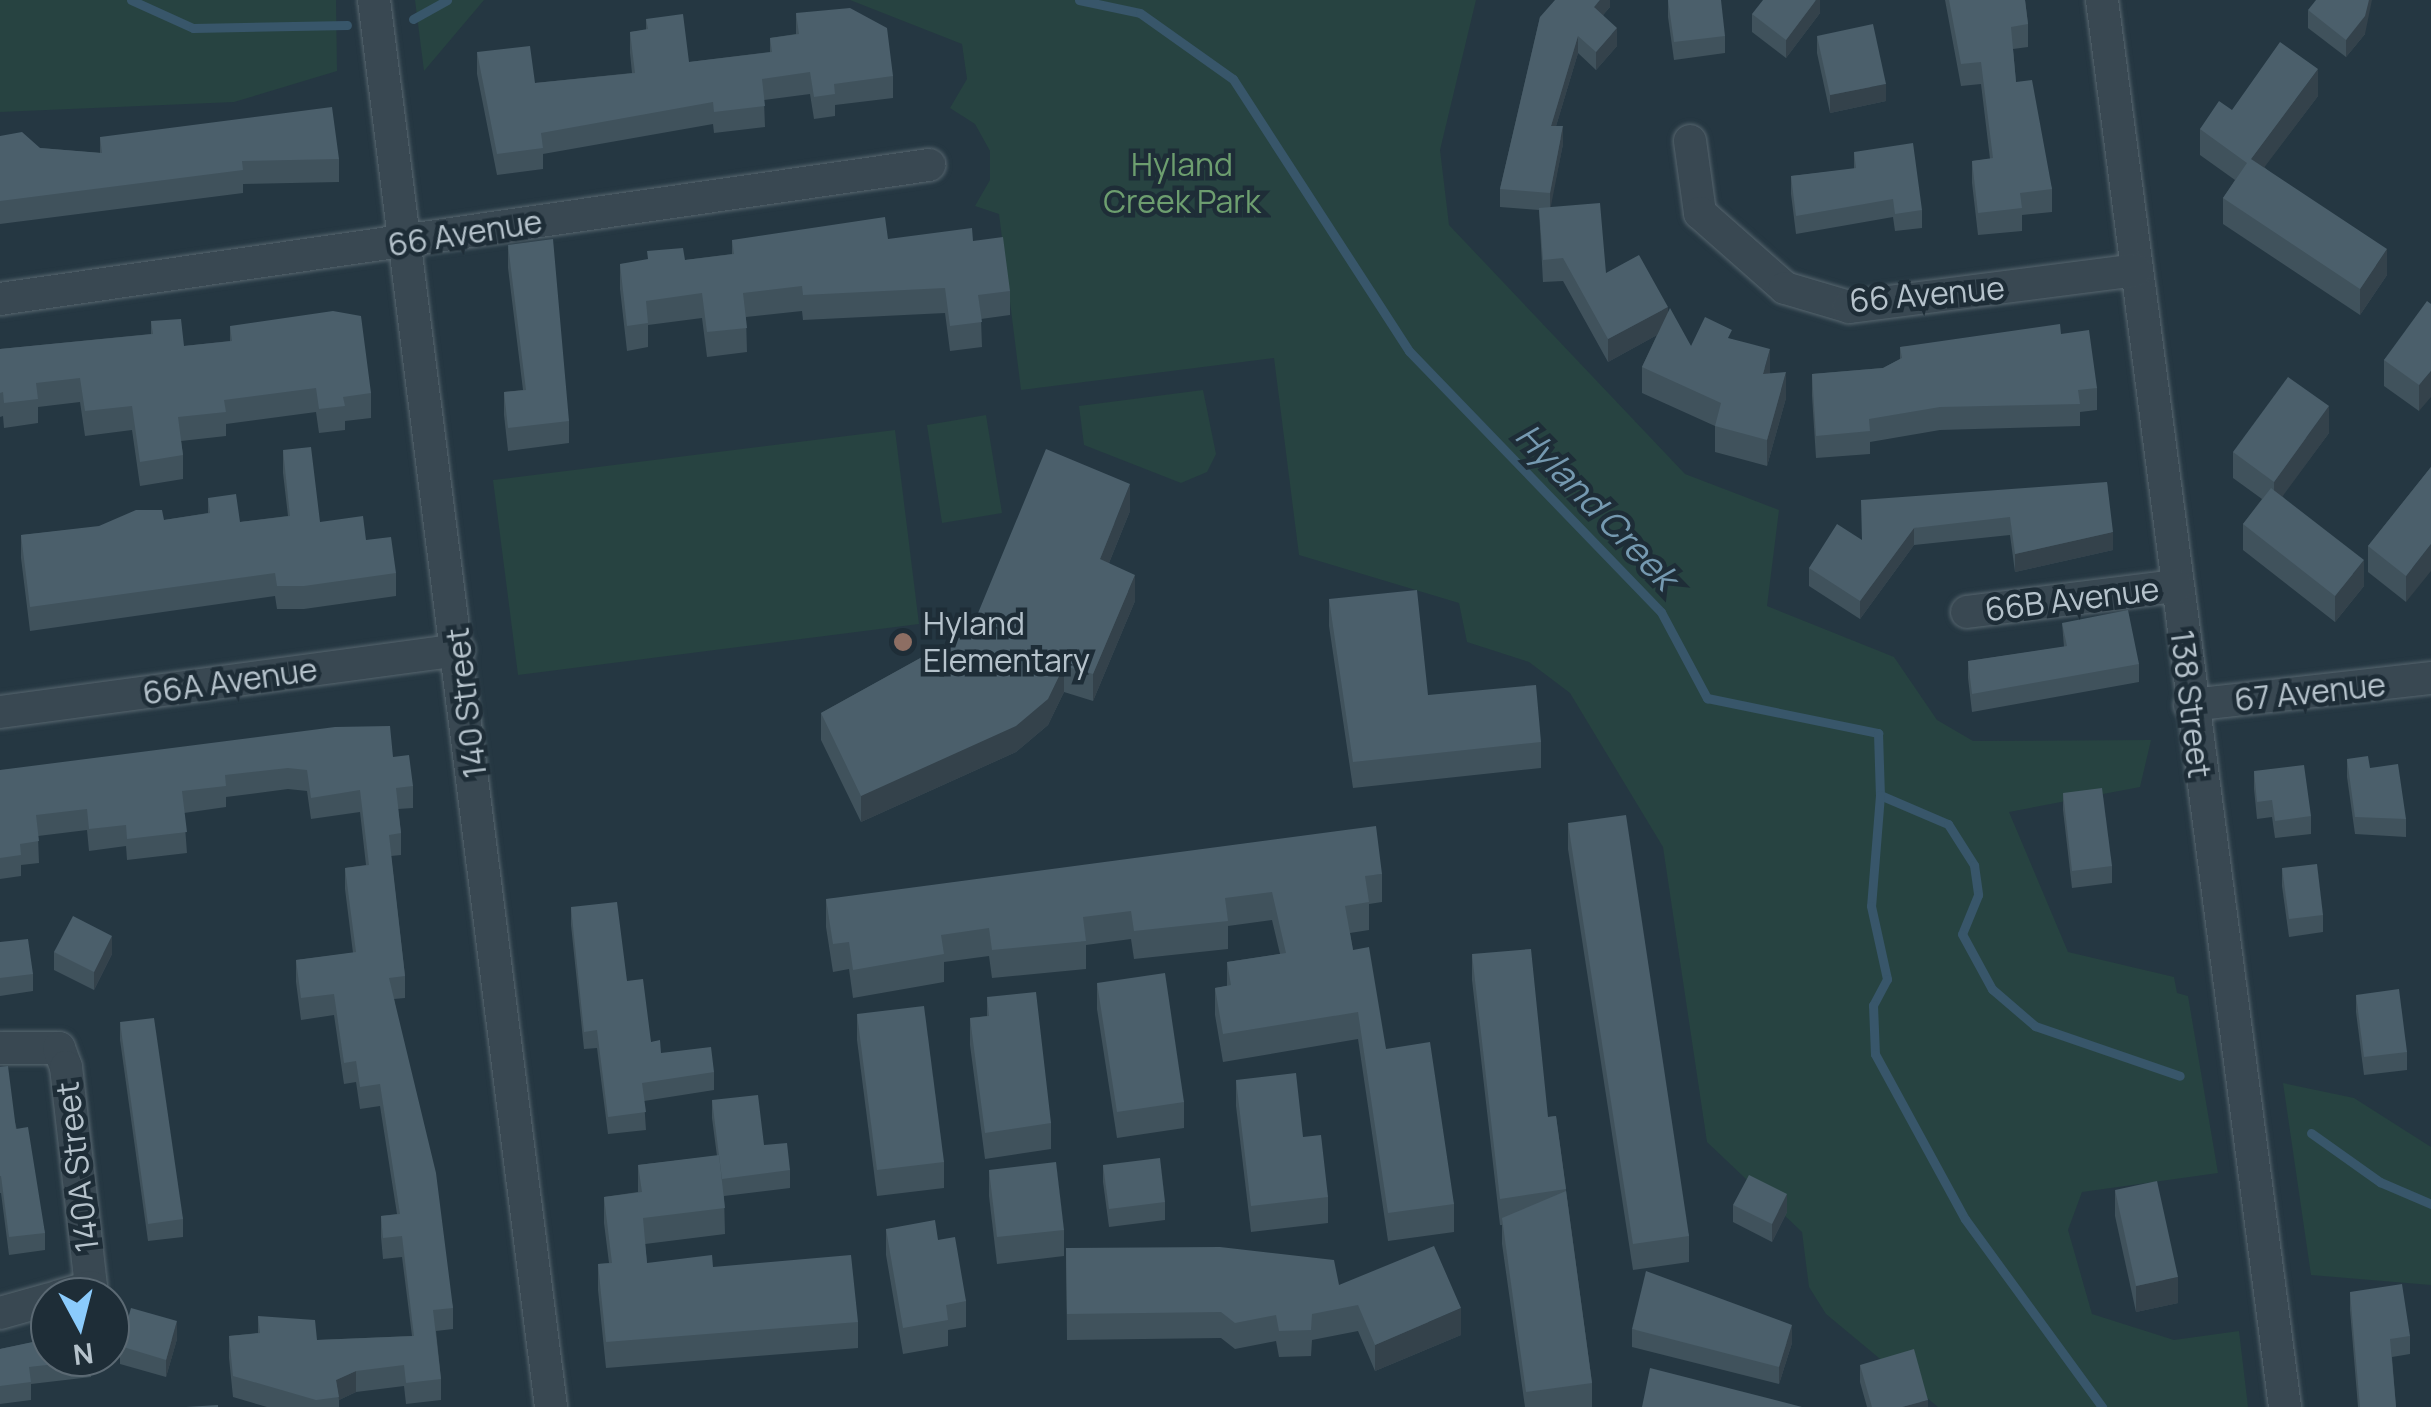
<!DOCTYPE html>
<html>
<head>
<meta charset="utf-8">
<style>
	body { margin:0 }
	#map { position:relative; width:2431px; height:1407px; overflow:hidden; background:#253742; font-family:Manrope,sans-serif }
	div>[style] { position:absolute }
	.green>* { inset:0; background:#274341 }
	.stream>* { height:9px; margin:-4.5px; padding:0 4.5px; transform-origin:4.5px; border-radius:4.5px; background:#38566a }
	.roads { filter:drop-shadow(0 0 2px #57666f) drop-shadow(0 0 2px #57666f) }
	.street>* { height:32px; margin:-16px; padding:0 16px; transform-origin:16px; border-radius:16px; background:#394852 }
	.wall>* { inset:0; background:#40525c }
	.shaded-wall>* { inset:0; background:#34424b }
	.building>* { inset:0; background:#4b5f6b }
	.dots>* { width:28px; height:28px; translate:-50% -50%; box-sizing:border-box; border:5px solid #1e2d37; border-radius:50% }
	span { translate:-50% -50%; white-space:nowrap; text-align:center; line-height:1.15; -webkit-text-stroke:9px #1e2d37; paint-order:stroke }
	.park-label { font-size:32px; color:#6d9e6f }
	.street-label { font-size:32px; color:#b6c3cc }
	.poi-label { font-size:32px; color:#b6c3cc }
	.left { translate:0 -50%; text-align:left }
	.water-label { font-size:35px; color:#7599b0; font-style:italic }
	.north { position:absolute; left:30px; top:1277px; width:100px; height:100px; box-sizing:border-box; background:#1e2d37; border:2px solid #5b6973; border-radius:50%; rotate:173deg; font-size:28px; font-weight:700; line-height:40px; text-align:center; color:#b6c3cc }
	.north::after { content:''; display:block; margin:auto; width:35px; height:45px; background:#8bcbfc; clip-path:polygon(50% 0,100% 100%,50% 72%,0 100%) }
</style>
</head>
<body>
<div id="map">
	<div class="green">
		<i style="clip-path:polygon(0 0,336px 0,337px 71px,234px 102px,0 112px)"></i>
		<i style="clip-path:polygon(415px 0,484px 0,424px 71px)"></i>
		<i style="clip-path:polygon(850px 0,1476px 0,1440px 150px,1449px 225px,1685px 474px,1779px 510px,1767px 606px,1894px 657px,1937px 720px,1973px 741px,2151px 740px,2140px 787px,2009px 812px,2068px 952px,2174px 977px,2177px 993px,2188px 996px,2218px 1173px,2082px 1192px,2068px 1230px,2092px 1314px,2174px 1340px,2239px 1331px,2248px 1407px,1938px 1407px,1826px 1314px,1809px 1287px,1802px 1232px,1707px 1142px,1663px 847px,1570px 693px,1529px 662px,1467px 642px,1459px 603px,1299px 555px,1274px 358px,1021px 390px,999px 214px,975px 206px,990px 180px,990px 151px,975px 124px,950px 108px,967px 79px,962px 44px)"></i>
		<i style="clip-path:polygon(1203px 390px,1216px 454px,1207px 472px,1181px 483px,1084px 445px,1079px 406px)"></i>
		<i style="clip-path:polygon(986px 415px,1002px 513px,942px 523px,927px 425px)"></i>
		<i style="clip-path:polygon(895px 430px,919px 624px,518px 675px,493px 480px)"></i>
		<i style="clip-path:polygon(2283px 1083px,2354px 1098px,2431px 1147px,2431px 1285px,2311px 1275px)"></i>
	</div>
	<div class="stream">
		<i style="left:131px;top:0;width:68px;rotate:24.3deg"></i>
		<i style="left:193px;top:28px;width:154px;rotate:-1.1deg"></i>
		<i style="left:1079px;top:0;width:62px;rotate:12deg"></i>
		<i style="left:1140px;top:13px;width:114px;rotate:35.4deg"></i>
		<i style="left:1233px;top:79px;width:324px;rotate:57.1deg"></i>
		<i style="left:1409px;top:351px;width:363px;rotate:46deg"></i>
		<i style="left:1661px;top:612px;width:98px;rotate:61.9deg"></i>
		<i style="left:1707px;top:698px;width:175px;rotate:11.6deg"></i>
		<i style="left:1878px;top:733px;width:62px;rotate:88.2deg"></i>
		<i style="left:1880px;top:795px;width:74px;rotate:23.1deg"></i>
		<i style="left:1948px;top:824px;width:49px;rotate:57.6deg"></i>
		<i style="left:1974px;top:865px;width:30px;rotate:82deg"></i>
		<i style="left:1978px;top:895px;width:42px;rotate:112.3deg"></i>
		<i style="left:1962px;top:934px;width:63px;rotate:61.4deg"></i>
		<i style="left:1992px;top:989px;width:57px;rotate:40.7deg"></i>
		<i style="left:2035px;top:1026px;width:153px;rotate:19deg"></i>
		<i style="left:413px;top:19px;width:39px;rotate:-29deg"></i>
		<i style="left:1880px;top:795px;width:111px;rotate:94.6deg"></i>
		<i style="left:1871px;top:906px;width:75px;rotate:77.6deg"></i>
		<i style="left:1887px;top:979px;width:30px;rotate:118deg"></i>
		<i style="left:1873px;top:1005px;width:49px;rotate:87.7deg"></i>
		<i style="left:1875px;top:1054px;width:188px;rotate:61.4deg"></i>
		<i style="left:1965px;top:1219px;width:233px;rotate:53.9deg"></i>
		<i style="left:2311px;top:1133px;width:85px;rotate:35.4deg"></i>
		<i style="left:2380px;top:1182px;width:56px;rotate:23.3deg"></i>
	</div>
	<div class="roads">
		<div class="street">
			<i style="left:374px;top:0;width:1418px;rotate:82.83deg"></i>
			<i style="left:2102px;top:0;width:1419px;rotate:82.59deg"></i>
			<i style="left:1690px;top:141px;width:73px;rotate:82.1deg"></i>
			<i style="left:1700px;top:213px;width:113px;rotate:41.4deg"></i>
			<i style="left:1785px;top:288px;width:67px;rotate:16.5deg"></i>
			<i style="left:1849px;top:307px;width:289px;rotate:-7.3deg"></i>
			<i style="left:0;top:299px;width:939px;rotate:-8.21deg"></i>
			<i style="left:1967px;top:612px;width:211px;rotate:-7.1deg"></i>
			<i style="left:2190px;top:705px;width:243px;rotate:-6.4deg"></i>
			<i style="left:0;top:712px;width:463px;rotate:-7.7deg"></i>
			<i style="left:0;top:1048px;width:59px"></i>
			<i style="left:59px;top:1048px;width:20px;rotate:70deg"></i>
			<i style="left:66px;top:1067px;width:221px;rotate:83.5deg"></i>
			<i style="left:91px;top:1287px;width:35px;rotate:164deg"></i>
			<i style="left:0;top:1313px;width:52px;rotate:-15.6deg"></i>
		</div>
	</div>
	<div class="wall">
		<i style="clip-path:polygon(1610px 0,1610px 7px,1603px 15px,1617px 46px,1596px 70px,1578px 53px,1556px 126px,1563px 144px,1550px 207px,1606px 273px,1668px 313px,1691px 346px,1732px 339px,1770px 373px,1786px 398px,1767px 466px,1715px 452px,1715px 426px,1642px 393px,1642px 367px,1657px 335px,1608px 362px,1563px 281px,1543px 282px,1539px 210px,1500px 207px,1500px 189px,1540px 17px)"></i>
		<i style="clip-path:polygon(1668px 0,1725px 36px,1725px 53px,1674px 60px,1668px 17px)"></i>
		<i style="clip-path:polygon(1820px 0,1820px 13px,1786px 58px,1752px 32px,1752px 14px)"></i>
		<i style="clip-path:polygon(1945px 0,2025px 0,2028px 24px,2028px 47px,2013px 49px,2016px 82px,2052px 189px,2052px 212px,2022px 215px,2022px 231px,1978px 235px,1972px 183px,1972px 161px,1990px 159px,1981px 84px,1961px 86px)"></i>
		<i style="clip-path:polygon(2308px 10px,2365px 34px,2346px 57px,2308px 28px)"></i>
		<i style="clip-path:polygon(796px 13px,893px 76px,893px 98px,835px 105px,835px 116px,814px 119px,810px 94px,764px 100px,765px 127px,714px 133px,713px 124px,543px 154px,543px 169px,497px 175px,477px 74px,477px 52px,535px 83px,632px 73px,630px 53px,630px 32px,646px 30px,646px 19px,689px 62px,770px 52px,770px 38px,796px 34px)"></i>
		<i style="clip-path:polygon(1817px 36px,1886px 101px,1830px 113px,1817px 53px)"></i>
		<i style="clip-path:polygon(2318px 96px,2264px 167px,2387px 275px,2360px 315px,2223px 224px,2223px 198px,2235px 180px,2200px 155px,2200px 129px,2232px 110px)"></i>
		<i style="clip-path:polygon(0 136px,40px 148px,100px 153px,100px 137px,339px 159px,339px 182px,243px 184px,243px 193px,0 224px)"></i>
		<i style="clip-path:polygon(1854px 152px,1922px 210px,1922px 228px,1895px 231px,1893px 217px,1796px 234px,1791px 194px,1791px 176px,1854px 169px)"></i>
		<i style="clip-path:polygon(888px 239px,973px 241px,1010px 291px,1010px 315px,981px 319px,982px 347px,950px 351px,945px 313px,803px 320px,802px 311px,746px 317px,747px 352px,707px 357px,702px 318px,648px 325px,648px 347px,627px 351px,620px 289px,620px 264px,685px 260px,732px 254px,732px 240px)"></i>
		<i style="clip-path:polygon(508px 245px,569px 421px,569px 443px,508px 451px,504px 415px,504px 392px,523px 390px,508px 268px)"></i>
		<i style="clip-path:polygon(2431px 304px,2419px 411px,2384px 386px,2384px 360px)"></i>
		<i style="clip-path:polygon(151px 321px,184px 346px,230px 341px,230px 326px,371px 393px,371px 418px,345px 421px,345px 430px,319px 433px,316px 412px,226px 424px,226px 436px,181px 441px,183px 455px,183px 479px,140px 486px,132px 430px,85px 436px,80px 402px,38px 407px,38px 423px,4px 428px,3px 416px,0 417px,0 349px,151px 334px)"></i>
		<i style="clip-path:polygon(2061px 334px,2097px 388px,2097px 410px,2080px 412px,2080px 426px,1940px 430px,1870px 442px,1870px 454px,1816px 458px,1812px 396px,1812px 374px,1883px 368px,1900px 359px,1900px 347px)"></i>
		<i style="clip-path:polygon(2329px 433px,2282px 496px,2364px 586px,2335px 622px,2243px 550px,2243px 524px,2262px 499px,2233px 478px,2233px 452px)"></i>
		<i style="clip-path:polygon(283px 450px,320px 522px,366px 540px,396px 573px,396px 596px,304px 609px,277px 609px,275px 596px,30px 631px,21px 558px,21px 535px,164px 520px,208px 513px,208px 498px,240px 522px,288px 516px,283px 473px)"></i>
		<i style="clip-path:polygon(2431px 467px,2406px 602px,2368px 572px,2368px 546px)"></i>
		<i style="clip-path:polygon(2107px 482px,2113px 550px,2015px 572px,2010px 535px,1914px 545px,1860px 619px,1809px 586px,1809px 568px,1862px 540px)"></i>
		<i style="clip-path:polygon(1130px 511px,1109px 563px,1135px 601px,1093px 701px,1064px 692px,1048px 725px,1016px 752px,861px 822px,821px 740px,821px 713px,971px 630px)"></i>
		<i style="clip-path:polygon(1329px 599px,1428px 695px,1541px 742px,1541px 768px,1353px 788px,1329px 626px)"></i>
		<i style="clip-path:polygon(2062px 623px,2139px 664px,2139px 682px,1972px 712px,1968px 678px,1968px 661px,2064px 647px)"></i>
		<i style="clip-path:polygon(393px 757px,413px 786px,413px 808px,398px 809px,401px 833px,401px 855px,391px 856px,405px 976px,405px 998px,394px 999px,453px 1308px,453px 1329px,436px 1331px,441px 1379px,441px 1400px,406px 1404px,404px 1386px,356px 1392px,339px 1400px,339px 1407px,267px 1407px,233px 1397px,229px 1358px,229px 1336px,258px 1333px,258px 1316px,317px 1340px,412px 1336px,402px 1257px,383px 1259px,381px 1237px,381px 1216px,397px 1214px,380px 1106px,360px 1109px,356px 1082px,344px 1084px,334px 1015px,301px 1020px,296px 982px,296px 960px,353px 953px,345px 889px,345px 868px,366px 865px,360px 812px,311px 819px,307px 791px,288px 789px,226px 797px,226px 807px,184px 813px,187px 853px,127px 860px,126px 846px,89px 851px,87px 830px,38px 836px,39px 863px,21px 865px,21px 876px,0 879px,0 770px)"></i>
		<i style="clip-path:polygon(2347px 759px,2370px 768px,2406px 819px,2406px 837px,2355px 834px,2347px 777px)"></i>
		<i style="clip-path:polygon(2254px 771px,2311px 816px,2311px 834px,2275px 838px,2272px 817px,2257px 819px,2254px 789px)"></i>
		<i style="clip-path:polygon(2063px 793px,2112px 866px,2112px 883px,2072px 888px,2063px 810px)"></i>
		<i style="clip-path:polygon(1568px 823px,1689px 1236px,1689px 1262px,1633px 1270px,1568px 849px)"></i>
		<i style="clip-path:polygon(2282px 868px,2323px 915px,2323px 932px,2289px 937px,2282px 886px)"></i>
		<i style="clip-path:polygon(1382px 874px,1382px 902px,1369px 904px,1369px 930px,1350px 933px,1353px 950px,1386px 1049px,1454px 1204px,1454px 1232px,1388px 1241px,1358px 1039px,1223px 1062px,1215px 1015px,1215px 988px,1227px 986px,1227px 962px,1280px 954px,1272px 920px,1228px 926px,1228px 949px,1134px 959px,1131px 939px,1086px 945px,1086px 969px,992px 978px,989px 956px,944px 962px,944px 982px,853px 998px,849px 969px,833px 972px,826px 927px,826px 899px)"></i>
		<i style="clip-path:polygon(571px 907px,627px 981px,651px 1042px,661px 1053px,714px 1072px,714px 1090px,644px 1101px,646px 1130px,608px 1134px,597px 1048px,584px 1049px,571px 925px)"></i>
		<i style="clip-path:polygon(0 942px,33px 974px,33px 991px,0 996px)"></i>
		<i style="clip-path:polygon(54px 952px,112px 954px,94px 990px,54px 970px)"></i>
		<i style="clip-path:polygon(1472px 954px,1548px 1117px,1556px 1116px,1592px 1383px,1592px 1407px,1525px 1407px,1502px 1244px,1502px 1225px,1500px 1225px,1472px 980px)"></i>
		<i style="clip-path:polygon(1097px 983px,1184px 1102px,1184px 1128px,1117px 1138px,1097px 1009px)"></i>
		<i style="clip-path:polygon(2356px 995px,2407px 1052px,2407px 1070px,2364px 1075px,2356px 1012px)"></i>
		<i style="clip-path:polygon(987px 997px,1051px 1123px,1051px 1149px,985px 1159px,970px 1045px,970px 1018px,987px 1016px)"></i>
		<i style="clip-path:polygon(857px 1014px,944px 1162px,944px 1188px,877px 1196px,857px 1040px)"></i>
		<i style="clip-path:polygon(120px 1022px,183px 1219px,183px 1237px,148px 1241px,120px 1040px)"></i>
		<i style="clip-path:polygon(0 1067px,45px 1233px,45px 1250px,9px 1255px,1px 1193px,0 1193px)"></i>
		<i style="clip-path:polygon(1236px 1080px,1303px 1137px,1328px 1197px,1328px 1223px,1251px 1232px,1236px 1106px)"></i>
		<i style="clip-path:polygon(712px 1100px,764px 1145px,790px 1170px,790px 1188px,724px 1196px,725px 1234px,645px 1244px,647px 1263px,713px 1267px,858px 1322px,858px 1348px,606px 1368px,598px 1290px,598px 1264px,609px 1263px,604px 1223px,604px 1197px,638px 1192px,638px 1165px,717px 1156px,712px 1118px)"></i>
		<i style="clip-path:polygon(1103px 1165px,1165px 1202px,1165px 1220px,1109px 1227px,1103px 1182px)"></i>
		<i style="clip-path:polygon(989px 1170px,1064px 1230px,1064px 1256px,997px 1264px,989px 1196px)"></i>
		<i style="clip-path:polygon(2115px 1190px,2178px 1303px,2136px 1312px,2115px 1216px)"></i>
		<i style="clip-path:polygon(1733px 1205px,1787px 1212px,1772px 1242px,1733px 1222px)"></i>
		<i style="clip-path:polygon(886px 1229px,938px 1240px,966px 1301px,966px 1327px,948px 1330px,948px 1346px,903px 1354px,886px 1255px)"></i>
		<i style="clip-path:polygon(1066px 1248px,1339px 1285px,1461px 1335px,1375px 1371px,1358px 1331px,1312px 1340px,1311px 1356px,1279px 1357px,1276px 1341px,1235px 1349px,1221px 1338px,1067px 1340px)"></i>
		<i style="clip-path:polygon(2350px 1292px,2410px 1336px,2410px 1354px,2392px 1357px,2396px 1407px,2358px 1407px,2350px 1310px)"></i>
		<i style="clip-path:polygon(39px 1323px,90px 1357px,91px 1377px,31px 1384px,31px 1400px,0 1404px,0 1349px,39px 1341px)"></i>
		<i style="clip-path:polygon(1632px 1329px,1792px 1343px,1779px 1384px,1632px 1347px)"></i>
		<i style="clip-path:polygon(177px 1339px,166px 1377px,120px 1364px,120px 1346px)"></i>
		<i style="clip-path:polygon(1860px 1365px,1928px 1407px,1867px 1407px,1860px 1382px)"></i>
	</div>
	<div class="shaded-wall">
		<i style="clip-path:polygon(1600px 0,1610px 0,1610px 7px,1594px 25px,1594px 7px)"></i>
		<i style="clip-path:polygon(1816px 0,1820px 0,1820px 13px,1786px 58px,1786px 40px)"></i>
		<i style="clip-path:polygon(2369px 0,2372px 0,2365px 34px,2346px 57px,2346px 40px)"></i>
		<i style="clip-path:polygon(1617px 28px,1617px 46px,1596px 70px,1596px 52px)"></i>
		<i style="clip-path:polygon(1578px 36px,1578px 53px,1551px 143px,1551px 126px)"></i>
		<i style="clip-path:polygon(2318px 69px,2318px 96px,2251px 185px,2251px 159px)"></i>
		<i style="clip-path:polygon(1886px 84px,1886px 101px,1830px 113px,1830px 95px)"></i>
		<i style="clip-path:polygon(1563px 126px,1563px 144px,1550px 211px,1550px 193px)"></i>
		<i style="clip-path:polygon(2387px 249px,2387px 275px,2360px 315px,2360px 289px)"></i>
		<i style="clip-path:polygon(1668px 307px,1668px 329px,1608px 362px,1608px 339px)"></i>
		<i style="clip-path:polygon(1770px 349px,1770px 375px,1763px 374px)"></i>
		<i style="clip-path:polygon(2431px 371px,2431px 397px,2419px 411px,2419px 385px)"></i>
		<i style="clip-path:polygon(1786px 372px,1786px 398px,1767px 466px,1767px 440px)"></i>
		<i style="clip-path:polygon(2329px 406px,2329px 433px,2274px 508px,2274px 482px)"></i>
		<i style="clip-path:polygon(1130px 484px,1130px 511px,1100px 585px,1100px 559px)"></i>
		<i style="clip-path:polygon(1914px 528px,1914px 545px,1860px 619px,1860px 601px)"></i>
		<i style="clip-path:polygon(2113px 532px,2113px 550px,2015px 572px,2015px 554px)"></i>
		<i style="clip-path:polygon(2431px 544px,2431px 571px,2406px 602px,2406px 576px)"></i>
		<i style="clip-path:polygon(2364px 560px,2364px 586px,2335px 622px,2335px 596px)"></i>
		<i style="clip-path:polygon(1135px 575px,1135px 601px,1093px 701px,1093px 674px)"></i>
		<i style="clip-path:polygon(1064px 666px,1064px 692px,1048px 725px,1016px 752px,861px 822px,861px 796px)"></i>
		<i style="clip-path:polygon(112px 936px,112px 954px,94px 990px,94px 972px)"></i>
		<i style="clip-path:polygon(1787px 1194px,1787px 1212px,1772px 1242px,1772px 1224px)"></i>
		<i style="clip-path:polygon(2178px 1277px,2178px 1303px,2136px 1312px,2136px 1286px)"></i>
		<i style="clip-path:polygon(1461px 1308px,1461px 1335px,1375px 1371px,1375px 1345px)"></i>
		<i style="clip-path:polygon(177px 1321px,177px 1339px,166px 1377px,166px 1360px)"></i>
		<i style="clip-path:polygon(1792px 1325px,1792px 1343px,1779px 1384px,1779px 1367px)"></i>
		<i style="clip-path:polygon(356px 1371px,356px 1392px,339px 1400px,336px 1380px)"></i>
		<i style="clip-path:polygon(1928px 1400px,1928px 1407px,1902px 1407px)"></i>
	</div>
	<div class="building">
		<i style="clip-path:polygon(1555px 0,1600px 0,1594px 7px,1617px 28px,1596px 52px,1578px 36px,1551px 126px,1563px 126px,1550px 193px,1500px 189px,1540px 17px)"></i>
		<i style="clip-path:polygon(1668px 0,1721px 0,1725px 36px,1674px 42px)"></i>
		<i style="clip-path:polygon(1763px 0,1816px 0,1786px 40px,1752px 14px)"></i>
		<i style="clip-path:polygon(1949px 0,2025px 0,2028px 24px,2011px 27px,2016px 82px,2032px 80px,2052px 189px,2020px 193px,2022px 208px,1978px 213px,1972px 161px,1993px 158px,1981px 62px,1961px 64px)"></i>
		<i style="clip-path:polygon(2316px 0,2369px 0,2365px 16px,2346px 40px,2308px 10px)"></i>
		<i style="clip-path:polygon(850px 8px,887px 28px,893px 76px,834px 84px,835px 94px,814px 97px,810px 72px,762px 79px,765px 106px,714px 112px,713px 102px,541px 133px,543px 148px,497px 154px,477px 52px,530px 46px,535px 83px,635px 73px,630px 32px,648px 29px,646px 19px,683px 14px,689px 62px,772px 52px,770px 38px,799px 34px,796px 13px)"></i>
		<i style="clip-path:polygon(1873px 24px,1886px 84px,1830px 95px,1817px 36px)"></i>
		<i style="clip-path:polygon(2280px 42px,2318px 69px,2251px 159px,2387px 249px,2360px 289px,2223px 198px,2247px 163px,2200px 129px,2219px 101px,2232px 110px)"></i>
		<i style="clip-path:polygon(332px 107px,339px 159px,242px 161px,243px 170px,0 201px,0 136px,22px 132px,40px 148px,102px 153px,100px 137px)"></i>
		<i style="clip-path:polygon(1913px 143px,1922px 210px,1895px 214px,1893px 199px,1796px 216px,1791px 176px,1856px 168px,1854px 152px)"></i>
		<i style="clip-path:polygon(1600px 203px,1606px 273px,1639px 255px,1668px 307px,1608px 339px,1563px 258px,1543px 260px,1539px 208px)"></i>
		<i style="clip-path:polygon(885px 217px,888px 239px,972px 228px,973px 241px,1003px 237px,1010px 291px,978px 295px,982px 322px,950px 326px,945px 288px,803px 295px,802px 286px,743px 293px,747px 328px,707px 332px,702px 293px,646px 301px,648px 323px,627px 326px,620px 264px,648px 259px,647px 251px,683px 248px,685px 260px,734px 254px,732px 240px)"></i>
		<i style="clip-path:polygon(553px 239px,569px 421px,508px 428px,504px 392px,526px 390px,508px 245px)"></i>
		<i style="clip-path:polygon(2427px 301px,2431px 304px,2431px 371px,2419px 385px,2384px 360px)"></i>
		<i style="clip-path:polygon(1670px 308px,1691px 346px,1705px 317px,1732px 330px,1728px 338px,1770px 349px,1763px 374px,1786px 372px,1767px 440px,1715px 426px,1721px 403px,1642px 367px)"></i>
		<i style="clip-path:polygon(333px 311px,361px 316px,371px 393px,343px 397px,345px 406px,319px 409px,316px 388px,224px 400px,226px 412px,178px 417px,183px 455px,140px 462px,132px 406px,85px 411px,80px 378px,36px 383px,38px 399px,4px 403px,3px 392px,0 393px,0 349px,153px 334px,151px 321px,181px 319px,184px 346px,232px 341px,230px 326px)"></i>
		<i style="clip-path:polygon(2060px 324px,2061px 334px,2089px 330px,2097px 388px,2078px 390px,2080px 404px,1940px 407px,1869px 419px,1870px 431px,1816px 436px,1812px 374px,1883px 368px,1902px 358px,1900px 347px)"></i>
		<i style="clip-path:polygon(2288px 377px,2329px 406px,2274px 482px,2233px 452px)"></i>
		<i style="clip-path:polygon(311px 447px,320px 522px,363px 516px,366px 540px,391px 537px,396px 573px,304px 586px,277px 586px,275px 573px,30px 607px,21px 535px,99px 526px,136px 510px,162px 510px,164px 520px,210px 513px,208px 498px,236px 494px,240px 522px,290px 516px,283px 450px)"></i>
		<i style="clip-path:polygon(1046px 449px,1130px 484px,1100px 559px,1135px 575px,1093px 674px,1064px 666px,1048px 699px,1016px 726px,861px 796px,821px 713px,971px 630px)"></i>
		<i style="clip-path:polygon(2431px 467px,2431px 544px,2406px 576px,2368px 546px)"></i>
		<i style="clip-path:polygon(2107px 482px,2113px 532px,2015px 554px,2010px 517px,1914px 528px,1860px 601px,1809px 568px,1837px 524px,1862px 540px,1861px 500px)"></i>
		<i style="clip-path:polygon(2271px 488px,2364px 560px,2335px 596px,2243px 524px)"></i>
		<i style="clip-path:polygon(1417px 590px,1428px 695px,1536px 685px,1541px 742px,1353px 762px,1329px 599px)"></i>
		<i style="clip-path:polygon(2128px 610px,2139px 664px,1972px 694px,1968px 661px,2067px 646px,2062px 623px)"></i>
		<i style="clip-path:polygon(390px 726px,393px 757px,409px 755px,413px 786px,396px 788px,401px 833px,389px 835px,405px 976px,389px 978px,436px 1173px,453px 1308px,433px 1310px,441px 1379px,406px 1383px,404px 1365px,356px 1371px,336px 1380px,339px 1397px,316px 1400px,233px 1376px,229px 1336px,260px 1333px,258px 1316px,315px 1320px,317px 1340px,414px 1336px,402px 1236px,383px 1238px,381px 1216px,400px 1214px,380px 1084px,360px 1087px,356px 1061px,344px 1063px,334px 994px,301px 998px,296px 960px,356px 952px,345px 868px,369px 865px,360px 790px,311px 798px,307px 770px,288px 768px,225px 775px,226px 786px,182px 791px,187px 832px,127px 839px,126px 825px,89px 829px,87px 809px,36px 815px,39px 841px,20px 844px,21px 855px,0 858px,0 770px,335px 727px)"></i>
		<i style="clip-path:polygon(2368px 756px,2370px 768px,2398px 764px,2406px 819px,2355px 817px,2347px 759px)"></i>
		<i style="clip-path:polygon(2304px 765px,2311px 816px,2275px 821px,2272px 800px,2257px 802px,2254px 771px)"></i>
		<i style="clip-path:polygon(2102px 788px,2112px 866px,2072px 871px,2063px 793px)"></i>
		<i style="clip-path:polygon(1626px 815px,1689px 1236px,1633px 1244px,1568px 823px)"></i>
		<i style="clip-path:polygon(1376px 826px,1382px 874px,1365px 876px,1369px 902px,1345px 906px,1353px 950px,1369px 947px,1386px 1049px,1430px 1042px,1454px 1204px,1388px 1213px,1358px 1012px,1223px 1034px,1215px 988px,1231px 985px,1227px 962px,1286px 953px,1272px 892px,1225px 898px,1228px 921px,1134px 931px,1131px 911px,1083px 917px,1086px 941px,992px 950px,989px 928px,941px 935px,944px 954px,853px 970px,849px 942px,833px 944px,826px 899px)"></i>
		<i style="clip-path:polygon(2317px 864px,2323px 915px,2289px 919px,2282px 868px)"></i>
		<i style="clip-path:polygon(617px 902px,627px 981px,643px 979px,651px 1042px,660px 1040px,661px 1053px,711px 1047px,714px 1072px,642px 1083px,646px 1112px,608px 1117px,597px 1030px,584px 1032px,571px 907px)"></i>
		<i style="clip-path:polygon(73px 916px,112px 936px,94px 972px,54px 952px)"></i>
		<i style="clip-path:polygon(28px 939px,33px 974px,0 978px,0 942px)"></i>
		<i style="clip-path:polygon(1531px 949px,1548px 1117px,1556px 1116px,1566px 1189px,1500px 1199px,1472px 954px)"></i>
		<i style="clip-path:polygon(1165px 973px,1184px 1102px,1117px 1112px,1097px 983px)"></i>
		<i style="clip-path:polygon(2399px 989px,2407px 1052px,2364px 1057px,2356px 995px)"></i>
		<i style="clip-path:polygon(1036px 992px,1051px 1123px,985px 1133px,970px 1018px,989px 1016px,987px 997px)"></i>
		<i style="clip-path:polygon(924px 1006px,944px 1162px,877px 1170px,857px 1014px)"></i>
		<i style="clip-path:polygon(154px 1018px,183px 1219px,148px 1224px,120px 1022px)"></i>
		<i style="clip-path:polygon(8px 1066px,16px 1129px,28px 1127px,45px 1233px,9px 1237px,1px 1176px,0 1176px,0 1067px)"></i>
		<i style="clip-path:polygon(1296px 1073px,1303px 1137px,1321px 1135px,1328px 1197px,1251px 1206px,1236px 1080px)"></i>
		<i style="clip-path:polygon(758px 1095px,764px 1145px,787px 1143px,790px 1170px,722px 1179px,712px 1100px)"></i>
		<i style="clip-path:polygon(719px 1155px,725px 1208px,643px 1218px,647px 1263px,712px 1255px,713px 1267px,851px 1255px,858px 1322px,606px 1342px,598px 1264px,612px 1263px,604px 1197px,642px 1192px,638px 1165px)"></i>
		<i style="clip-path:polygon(1160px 1158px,1165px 1202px,1109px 1209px,1103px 1165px)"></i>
		<i style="clip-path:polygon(1056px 1162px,1064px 1230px,997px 1237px,989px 1170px)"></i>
		<i style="clip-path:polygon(1749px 1175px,1787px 1194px,1772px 1224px,1733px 1205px)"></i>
		<i style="clip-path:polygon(2157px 1181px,2178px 1277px,2136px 1286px,2115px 1190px)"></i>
		<i style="clip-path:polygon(1566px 1191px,1592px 1383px,1526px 1392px,1502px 1218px)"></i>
		<i style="clip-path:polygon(935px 1220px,938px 1240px,955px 1237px,966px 1301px,946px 1305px,948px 1320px,903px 1328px,886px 1229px)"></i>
		<i style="clip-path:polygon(1434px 1246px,1461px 1308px,1375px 1345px,1358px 1305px,1312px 1314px,1311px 1330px,1279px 1331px,1276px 1315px,1235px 1323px,1221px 1312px,1067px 1314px,1066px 1248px,1220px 1247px,1334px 1260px,1339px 1285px)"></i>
		<i style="clip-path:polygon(1646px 1271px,1792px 1325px,1779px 1367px,1632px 1329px)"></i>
		<i style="clip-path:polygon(2402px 1284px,2410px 1336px,2390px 1339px,2396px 1407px,2360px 1407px,2350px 1292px)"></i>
		<i style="clip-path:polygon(131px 1308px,177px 1321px,166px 1360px,120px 1346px)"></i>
		<i style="clip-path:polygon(50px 1322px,50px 1357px,90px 1357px,91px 1360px,29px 1367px,31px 1382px,0 1386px,0 1349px,42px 1340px,39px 1323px)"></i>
		<i style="clip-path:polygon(1914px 1349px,1928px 1400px,1902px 1407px,1872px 1407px,1860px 1365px)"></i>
		<i style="clip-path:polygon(1650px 1368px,1802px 1407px,1642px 1407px)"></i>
		<i style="clip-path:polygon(218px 1405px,218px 1407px,186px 1407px)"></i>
	</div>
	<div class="dots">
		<i style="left:903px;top:642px;background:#8d6e63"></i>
	</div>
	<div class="park-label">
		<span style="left:1182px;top:183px">Hyland<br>Creek Park</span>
	</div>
	<div class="street-label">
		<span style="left:465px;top:233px;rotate:-9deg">66 Avenue</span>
		<span style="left:1927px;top:294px;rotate:-5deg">66 Avenue</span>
		<span style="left:2072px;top:599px;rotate:-7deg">66B Avenue</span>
		<span style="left:230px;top:681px;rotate:-8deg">66A Avenue</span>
		<span style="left:2310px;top:692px;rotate:-6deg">67 Avenue</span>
		<span style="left:466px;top:703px;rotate:-97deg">140 Street</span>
		<span style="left:2191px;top:704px;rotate:83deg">138 Street</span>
		<span style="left:77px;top:1167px;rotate:-97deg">140A Street</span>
	</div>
	<div class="poi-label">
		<span class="left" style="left:923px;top:642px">Hyland<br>Elementary</span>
	</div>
	<div class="water-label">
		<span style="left:1597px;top:506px;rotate:46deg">Hyland Creek</span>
	</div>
	<div class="north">N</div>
</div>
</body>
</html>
